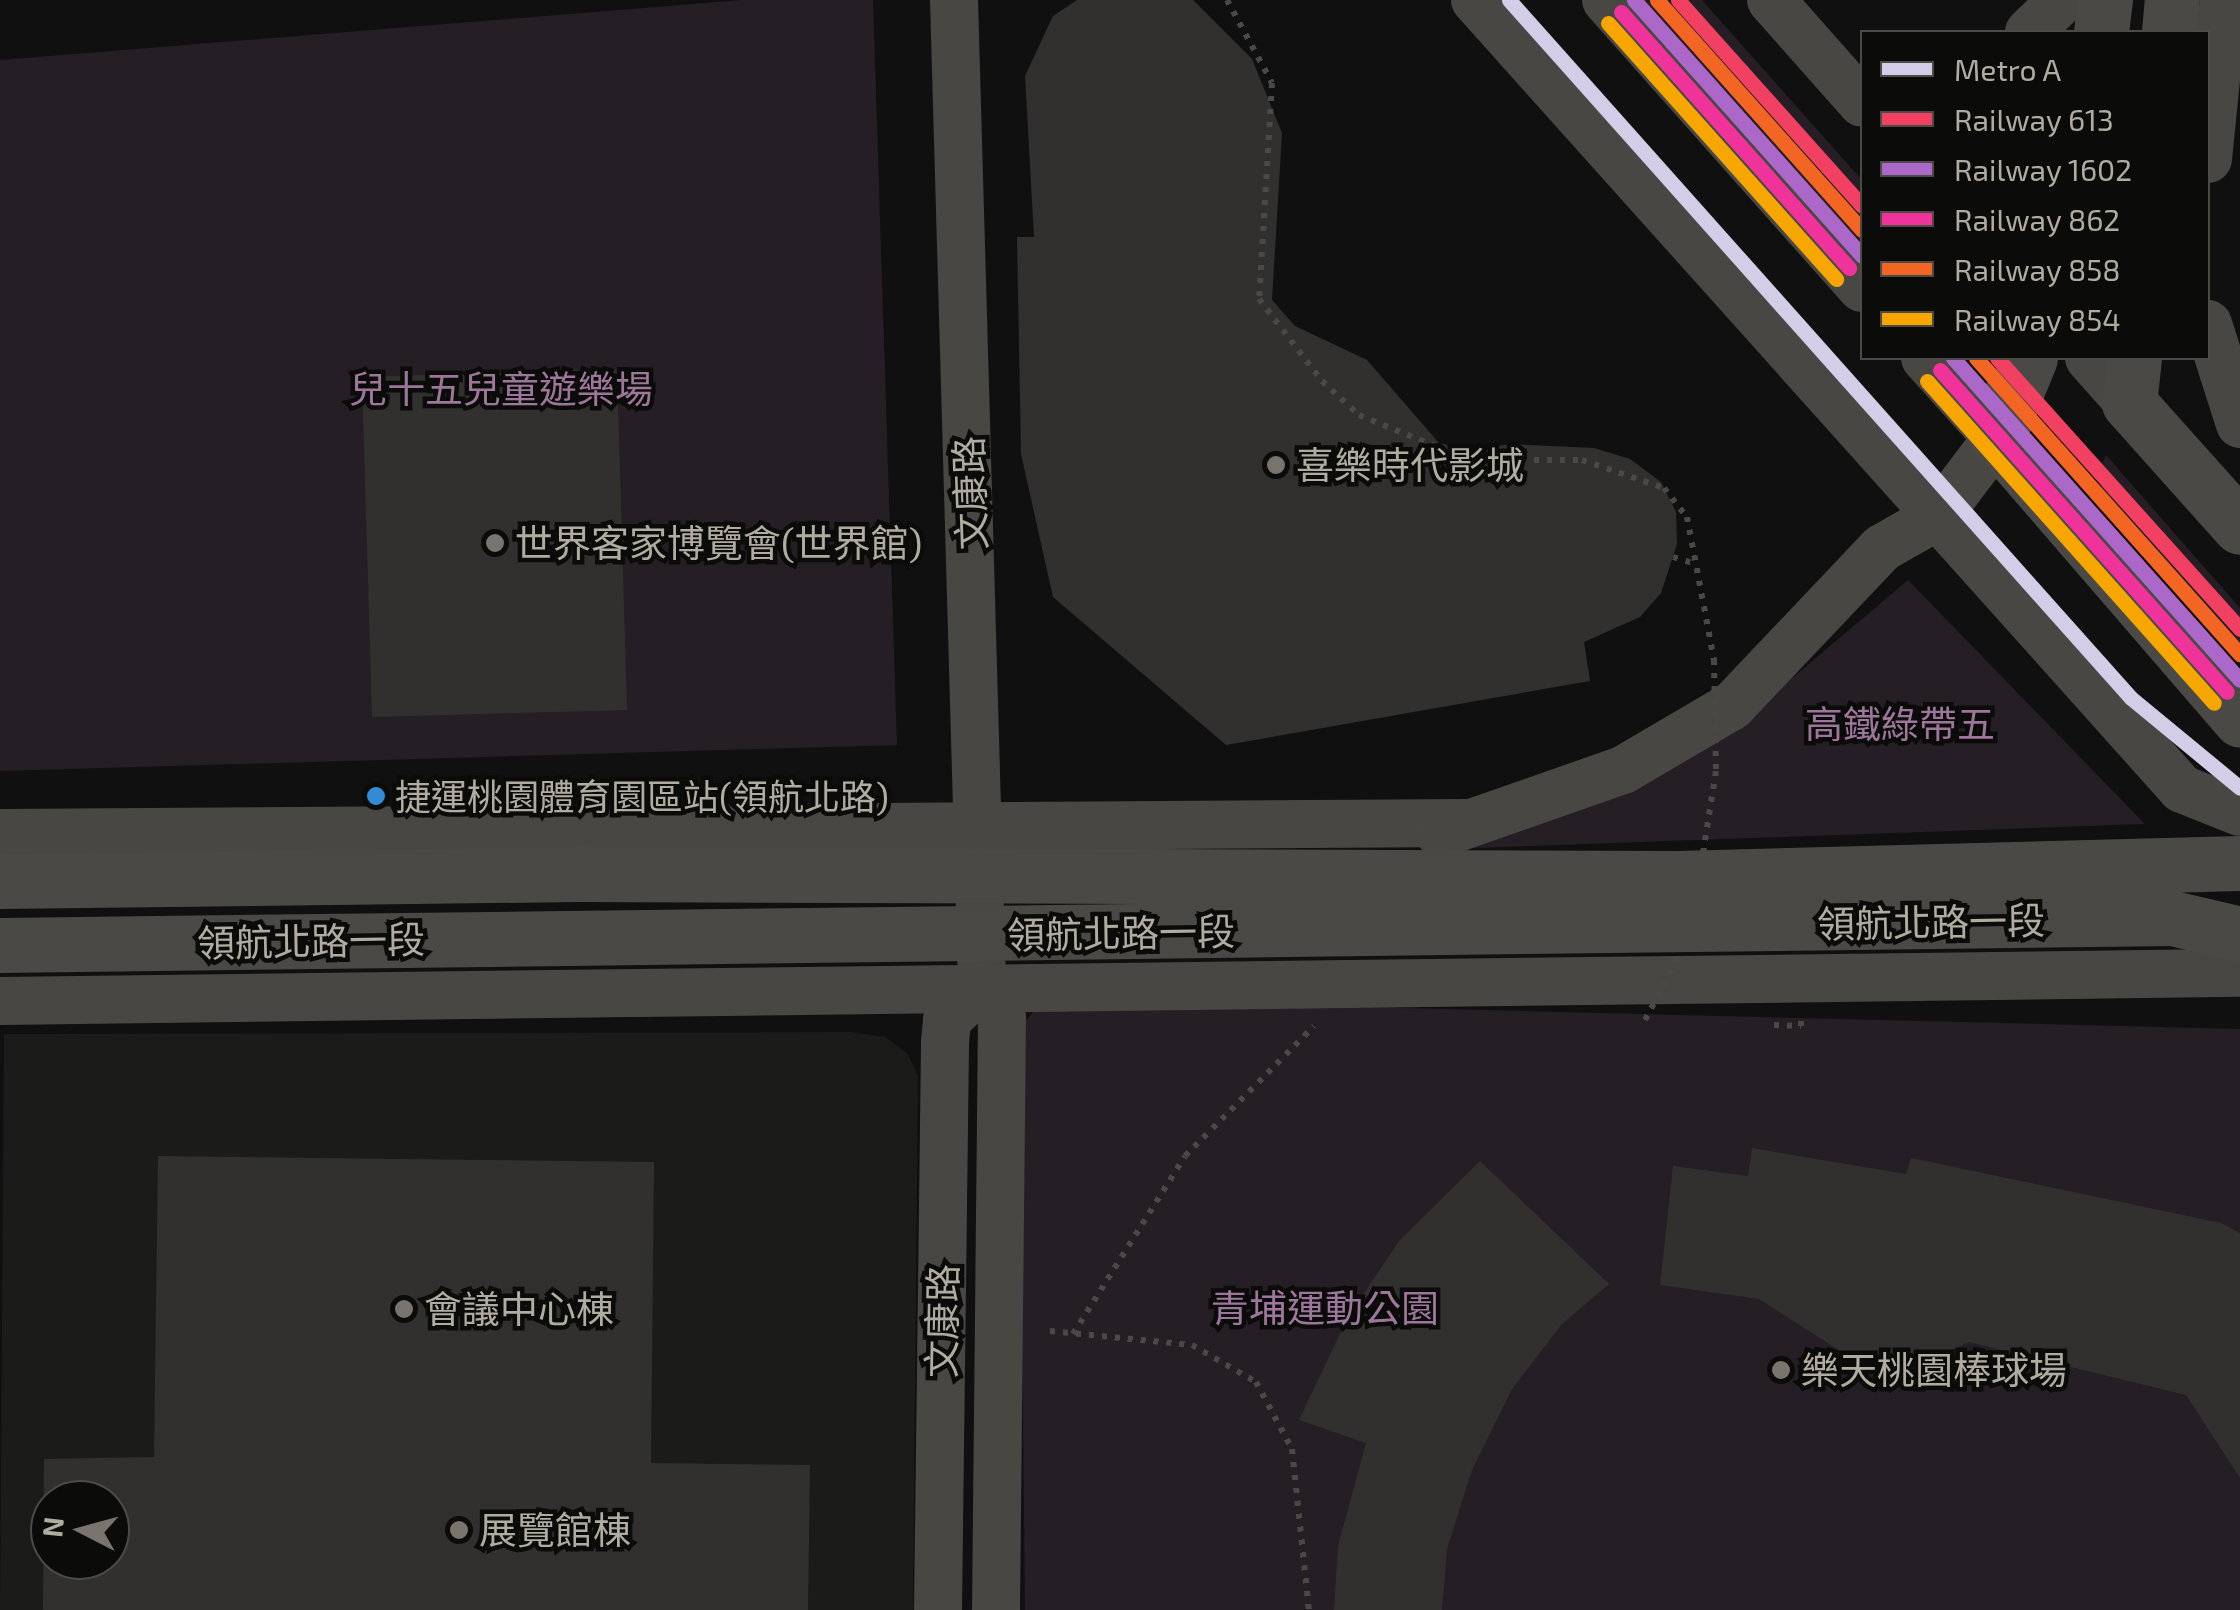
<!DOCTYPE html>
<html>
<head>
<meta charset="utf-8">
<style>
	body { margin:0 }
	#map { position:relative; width:2240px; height:1610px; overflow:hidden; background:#101010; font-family:"Exo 2","Noto Sans TC",sans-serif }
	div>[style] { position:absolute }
	.built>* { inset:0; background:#1b1b1a }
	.green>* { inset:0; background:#251e24 }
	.building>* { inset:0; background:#31302f }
	.path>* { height:6px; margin-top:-3px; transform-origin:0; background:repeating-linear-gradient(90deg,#4a4946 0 5px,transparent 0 13px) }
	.minor>* { height:48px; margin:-24px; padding:0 24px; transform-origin:24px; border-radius:24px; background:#484744 }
	.major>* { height:55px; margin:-27.5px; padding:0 27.5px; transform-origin:27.5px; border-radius:27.5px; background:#4a4946 }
	.path-bridge>* { height:6px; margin-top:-3px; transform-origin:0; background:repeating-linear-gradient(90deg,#4a4946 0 5px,transparent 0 13px) }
	.rail-1>* { height:15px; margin:-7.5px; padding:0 7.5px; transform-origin:7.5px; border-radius:7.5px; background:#f24062 }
	.rail-2>* { height:15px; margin:-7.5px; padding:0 7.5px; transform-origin:7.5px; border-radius:7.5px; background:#ac68c9 }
	.rail-3>* { height:15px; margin:-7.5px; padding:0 7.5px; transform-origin:7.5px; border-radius:7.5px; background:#ef339a }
	.rail-4>* { height:15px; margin:-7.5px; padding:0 7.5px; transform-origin:7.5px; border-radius:7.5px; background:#f26522 }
	.rail-5>* { height:15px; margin:-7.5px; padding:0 7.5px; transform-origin:7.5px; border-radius:7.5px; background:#f7a600 }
	.metro-1>* { height:15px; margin:-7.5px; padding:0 7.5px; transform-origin:7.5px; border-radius:7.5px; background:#d4cde7 }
	.dots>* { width:28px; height:28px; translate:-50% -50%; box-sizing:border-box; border:5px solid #0b0b0a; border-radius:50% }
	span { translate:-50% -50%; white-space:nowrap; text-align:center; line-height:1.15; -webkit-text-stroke:9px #0b0b0a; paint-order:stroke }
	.bus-label { font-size:36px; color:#b1aca0 }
	.left { translate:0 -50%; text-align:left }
	.park-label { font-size:38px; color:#9d779b }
	.poi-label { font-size:38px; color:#b1aca0 }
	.street-label { font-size:38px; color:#b1aca0 }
	.legend { position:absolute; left:1860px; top:30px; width:350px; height:330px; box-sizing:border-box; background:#0b0b0a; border:2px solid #4d4b46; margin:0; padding:12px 18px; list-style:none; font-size:30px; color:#b1aca0 }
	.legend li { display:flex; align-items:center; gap:20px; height:50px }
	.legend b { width:50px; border:2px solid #4d4b46 }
	.north { position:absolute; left:30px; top:1480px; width:100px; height:100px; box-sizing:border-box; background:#0b0b0a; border:2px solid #4d4b46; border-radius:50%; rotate:276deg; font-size:28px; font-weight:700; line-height:40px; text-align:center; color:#b1aca0 }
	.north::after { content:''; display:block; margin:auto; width:35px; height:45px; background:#79756e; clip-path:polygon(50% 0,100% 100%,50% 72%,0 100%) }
</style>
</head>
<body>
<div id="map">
	<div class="built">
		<i style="clip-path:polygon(evenodd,851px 1032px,885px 1037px,908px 1054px,918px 1076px,913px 1610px,0 1610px,4px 1034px,851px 1032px,50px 1500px,110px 1500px,110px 1560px,50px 1560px,50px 1500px)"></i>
	</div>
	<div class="green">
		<i style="clip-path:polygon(742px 0,873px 0,897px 745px,0 771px,0 60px)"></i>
		<i style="clip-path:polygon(1640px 0,1702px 0,1862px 180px,1862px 253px)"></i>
		<i style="clip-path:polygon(2106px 455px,2240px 608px,2240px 660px,2114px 517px,2097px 476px)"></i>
		<i style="clip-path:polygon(1908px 580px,2145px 824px,1446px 849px,1758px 707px)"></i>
		<i style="clip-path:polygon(1044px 999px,2240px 1029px,2240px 1610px,1025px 1610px,1019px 1029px)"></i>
	</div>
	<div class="building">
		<i style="clip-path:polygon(1077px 0,1193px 0,1252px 59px,1282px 133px,1272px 300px,1295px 326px,1367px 360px,1439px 443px,1474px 450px,1509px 444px,1594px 448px,1630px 459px,1661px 482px,1676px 512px,1677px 544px,1661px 593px,1640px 617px,1584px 642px,1590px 681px,1226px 745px,1053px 597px,1021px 454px,1017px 237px,1034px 237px,1025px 76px,1053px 16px)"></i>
		<i style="clip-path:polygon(617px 369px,627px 710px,372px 717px,362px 377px)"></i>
		<i style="clip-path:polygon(1752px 1148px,1906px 1174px,1911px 1158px,2221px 1223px,2240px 1233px,2240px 1478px,2186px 1395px,1969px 1342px,1887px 1381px,1759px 1299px,1660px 1285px,1673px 1166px,1748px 1176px)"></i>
		<i style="clip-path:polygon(evenodd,158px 1156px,654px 1162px,651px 1463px,810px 1465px,808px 1610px,43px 1610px,44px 1459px,154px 1457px,158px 1156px,50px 1500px,110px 1500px,110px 1560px,50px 1560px,50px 1500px)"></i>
		<i style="clip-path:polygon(1480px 1161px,1609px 1284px,1562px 1324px,1512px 1389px,1472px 1470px,1447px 1549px,1442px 1610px,1334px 1610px,1338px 1546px,1366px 1443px,1299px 1420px,1347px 1319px,1399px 1241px)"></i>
	</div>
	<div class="path">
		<i style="left:1673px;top:557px;width:21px;rotate:17deg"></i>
		<i style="left:1774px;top:1025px;width:27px;rotate:2deg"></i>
		<i style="left:1801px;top:1026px;width:6px;rotate:-90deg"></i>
		<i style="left:1050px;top:1331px;width:143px;rotate:5.6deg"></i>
		<i style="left:1192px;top:1345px;width:74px;rotate:30deg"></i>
		<i style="left:1256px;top:1382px;width:76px;rotate:61.8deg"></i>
		<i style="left:1292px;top:1449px;width:162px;rotate:84deg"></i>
		<i style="left:1073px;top:1334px;width:210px;rotate:-57.8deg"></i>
		<i style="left:1185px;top:1156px;width:183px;rotate:-45.2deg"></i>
	</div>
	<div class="minor">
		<i style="left:954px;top:0;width:986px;rotate:88.37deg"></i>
		<i style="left:982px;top:986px;width:38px;rotate:58deg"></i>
		<i style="left:1002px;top:1018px;width:592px;rotate:90.58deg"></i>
		<i style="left:1475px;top:0;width:1059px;rotate:48.14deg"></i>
		<i style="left:2182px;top:789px;width:62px;rotate:21.6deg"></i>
		<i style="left:1606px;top:0;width:385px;rotate:48.4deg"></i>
		<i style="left:1771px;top:0;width:137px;rotate:48.5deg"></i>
		<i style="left:2029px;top:32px;width:46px;rotate:-44.1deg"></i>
		<i style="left:2208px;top:159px;width:160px;rotate:-84.3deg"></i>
		<i style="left:2208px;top:324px;width:105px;rotate:72.3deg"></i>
		<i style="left:1925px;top:358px;width:108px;rotate:48deg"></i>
		<i style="left:2089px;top:358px;width:60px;rotate:48.4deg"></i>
		<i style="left:0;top:833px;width:1467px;rotate:-0.39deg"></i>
		<i style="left:1440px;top:834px;width:194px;rotate:-19.3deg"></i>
		<i style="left:1623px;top:770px;width:126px;rotate:-30.4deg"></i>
		<i style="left:1732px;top:706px;width:218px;rotate:-46.5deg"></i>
		<i style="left:1882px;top:548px;width:64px;rotate:-29.7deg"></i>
		<i style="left:1938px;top:516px;width:98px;rotate:-52.9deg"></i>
		<i style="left:1997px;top:438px;width:37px;rotate:-82deg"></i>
		<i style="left:0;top:1001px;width:2240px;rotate:-0.72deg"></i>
		<i style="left:938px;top:1610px;width:567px;rotate:-89.29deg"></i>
		<i style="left:945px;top:1043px;width:23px;rotate:-85deg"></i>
		<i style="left:947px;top:1020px;width:49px;rotate:-44.2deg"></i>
	</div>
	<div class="major">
		<i style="left:2101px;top:32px;width:32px;rotate:-83deg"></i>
		<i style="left:2169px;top:32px;width:32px;rotate:-85deg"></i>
		<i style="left:2030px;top:358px;width:87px;rotate:112.4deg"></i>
		<i style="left:1997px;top:438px;width:372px;rotate:49.2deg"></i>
		<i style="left:2134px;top:358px;width:45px;rotate:96.3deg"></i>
		<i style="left:2129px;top:403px;width:166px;rotate:48.2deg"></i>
		<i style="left:0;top:881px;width:578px;rotate:-0.69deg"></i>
		<i style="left:578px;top:874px;width:1100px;rotate:0.21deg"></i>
		<i style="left:1678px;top:878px;width:562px;rotate:-1.53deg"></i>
		<i style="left:0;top:945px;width:2172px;rotate:-0.71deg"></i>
		<i style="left:2172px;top:918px;width:70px;rotate:13.2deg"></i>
	</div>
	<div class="path-bridge">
		<i style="left:1227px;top:0;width:94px;rotate:61.5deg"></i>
		<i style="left:1272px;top:83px;width:216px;rotate:93.4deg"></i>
		<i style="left:1259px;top:299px;width:103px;rotate:52.5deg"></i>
		<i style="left:1322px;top:381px;width:50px;rotate:42.6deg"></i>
		<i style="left:1359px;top:415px;width:119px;rotate:22.2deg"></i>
		<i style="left:1469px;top:460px;width:113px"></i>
		<i style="left:1582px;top:460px;width:87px;rotate:18.9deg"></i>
		<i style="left:1664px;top:488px;width:37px;rotate:52deg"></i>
		<i style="left:1687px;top:517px;width:146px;rotate:79.3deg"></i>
		<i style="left:1714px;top:660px;width:111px;rotate:89deg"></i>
		<i style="left:1716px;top:771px;width:166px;rotate:99deg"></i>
		<i style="left:1690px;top:935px;width:98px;rotate:117.9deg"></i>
	</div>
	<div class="rail-1">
		<i style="left:1678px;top:0;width:276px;rotate:48.2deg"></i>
		<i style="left:1997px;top:358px;width:364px;rotate:48.1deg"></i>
	</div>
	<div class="rail-2">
		<i style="left:1634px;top:0;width:343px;rotate:48.3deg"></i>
		<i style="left:1953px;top:358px;width:431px;rotate:48.3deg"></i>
	</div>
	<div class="rail-3">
		<i style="left:1621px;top:12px;width:343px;rotate:48.3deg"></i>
		<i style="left:1940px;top:370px;width:431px;rotate:48.3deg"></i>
	</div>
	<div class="rail-4">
		<i style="left:1657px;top:0;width:308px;rotate:48.3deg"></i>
		<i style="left:1976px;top:358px;width:397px;rotate:48.3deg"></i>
	</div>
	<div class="rail-5">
		<i style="left:1608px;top:23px;width:343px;rotate:48.3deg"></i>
		<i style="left:1927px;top:381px;width:431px;rotate:48.3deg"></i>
	</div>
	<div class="metro-1">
		<i style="left:1509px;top:0;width:935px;rotate:48.3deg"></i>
		<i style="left:2131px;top:698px;width:141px;rotate:39.5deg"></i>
	</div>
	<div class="dots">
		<i style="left:1276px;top:465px;background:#79756e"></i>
		<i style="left:495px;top:543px;background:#79756e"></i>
		<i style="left:376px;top:796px;background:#338bd7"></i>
		<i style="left:404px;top:1309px;background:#79756e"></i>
		<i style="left:1781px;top:1370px;background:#79756e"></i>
		<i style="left:459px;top:1530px;background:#79756e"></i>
	</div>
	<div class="bus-label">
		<span class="left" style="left:395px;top:796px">捷運桃園體育園區站(領航北路)</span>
	</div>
	<div class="park-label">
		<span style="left:501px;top:389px">兒十五兒童遊樂場</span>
		<span style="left:1900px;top:724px">高鐵綠帶五</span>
		<span style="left:1325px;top:1308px">青埔運動公園</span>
	</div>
	<div class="poi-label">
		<span class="left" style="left:1296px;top:465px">喜樂時代影城</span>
		<span class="left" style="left:515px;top:543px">世界客家博覽會(世界館)</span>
		<span class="left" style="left:424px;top:1309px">會議中心棟</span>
		<span class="left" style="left:1801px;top:1370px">樂天桃園棒球場</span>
		<span class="left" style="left:479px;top:1530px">展覽館棟</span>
	</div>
	<div class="street-label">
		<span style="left:970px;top:493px;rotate:-92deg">文康路</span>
		<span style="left:1931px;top:922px;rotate:-1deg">領航北路一段</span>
		<span style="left:1121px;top:933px;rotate:-1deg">領航北路一段</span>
		<span style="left:311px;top:941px;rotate:-1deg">領航北路一段</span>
		<span style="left:942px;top:1321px;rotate:-89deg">文康路</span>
	</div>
	<ul class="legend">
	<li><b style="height:12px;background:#d4cde7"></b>Metro A</li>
	<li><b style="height:12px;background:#f24062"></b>Railway 613</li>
	<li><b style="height:12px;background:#ac68c9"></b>Railway 1602</li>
	<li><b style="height:12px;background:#ef339a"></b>Railway 862</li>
	<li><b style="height:12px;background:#f26522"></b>Railway 858</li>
	<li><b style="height:12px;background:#f7a600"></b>Railway 854</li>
	</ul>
	<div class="north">N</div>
</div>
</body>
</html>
